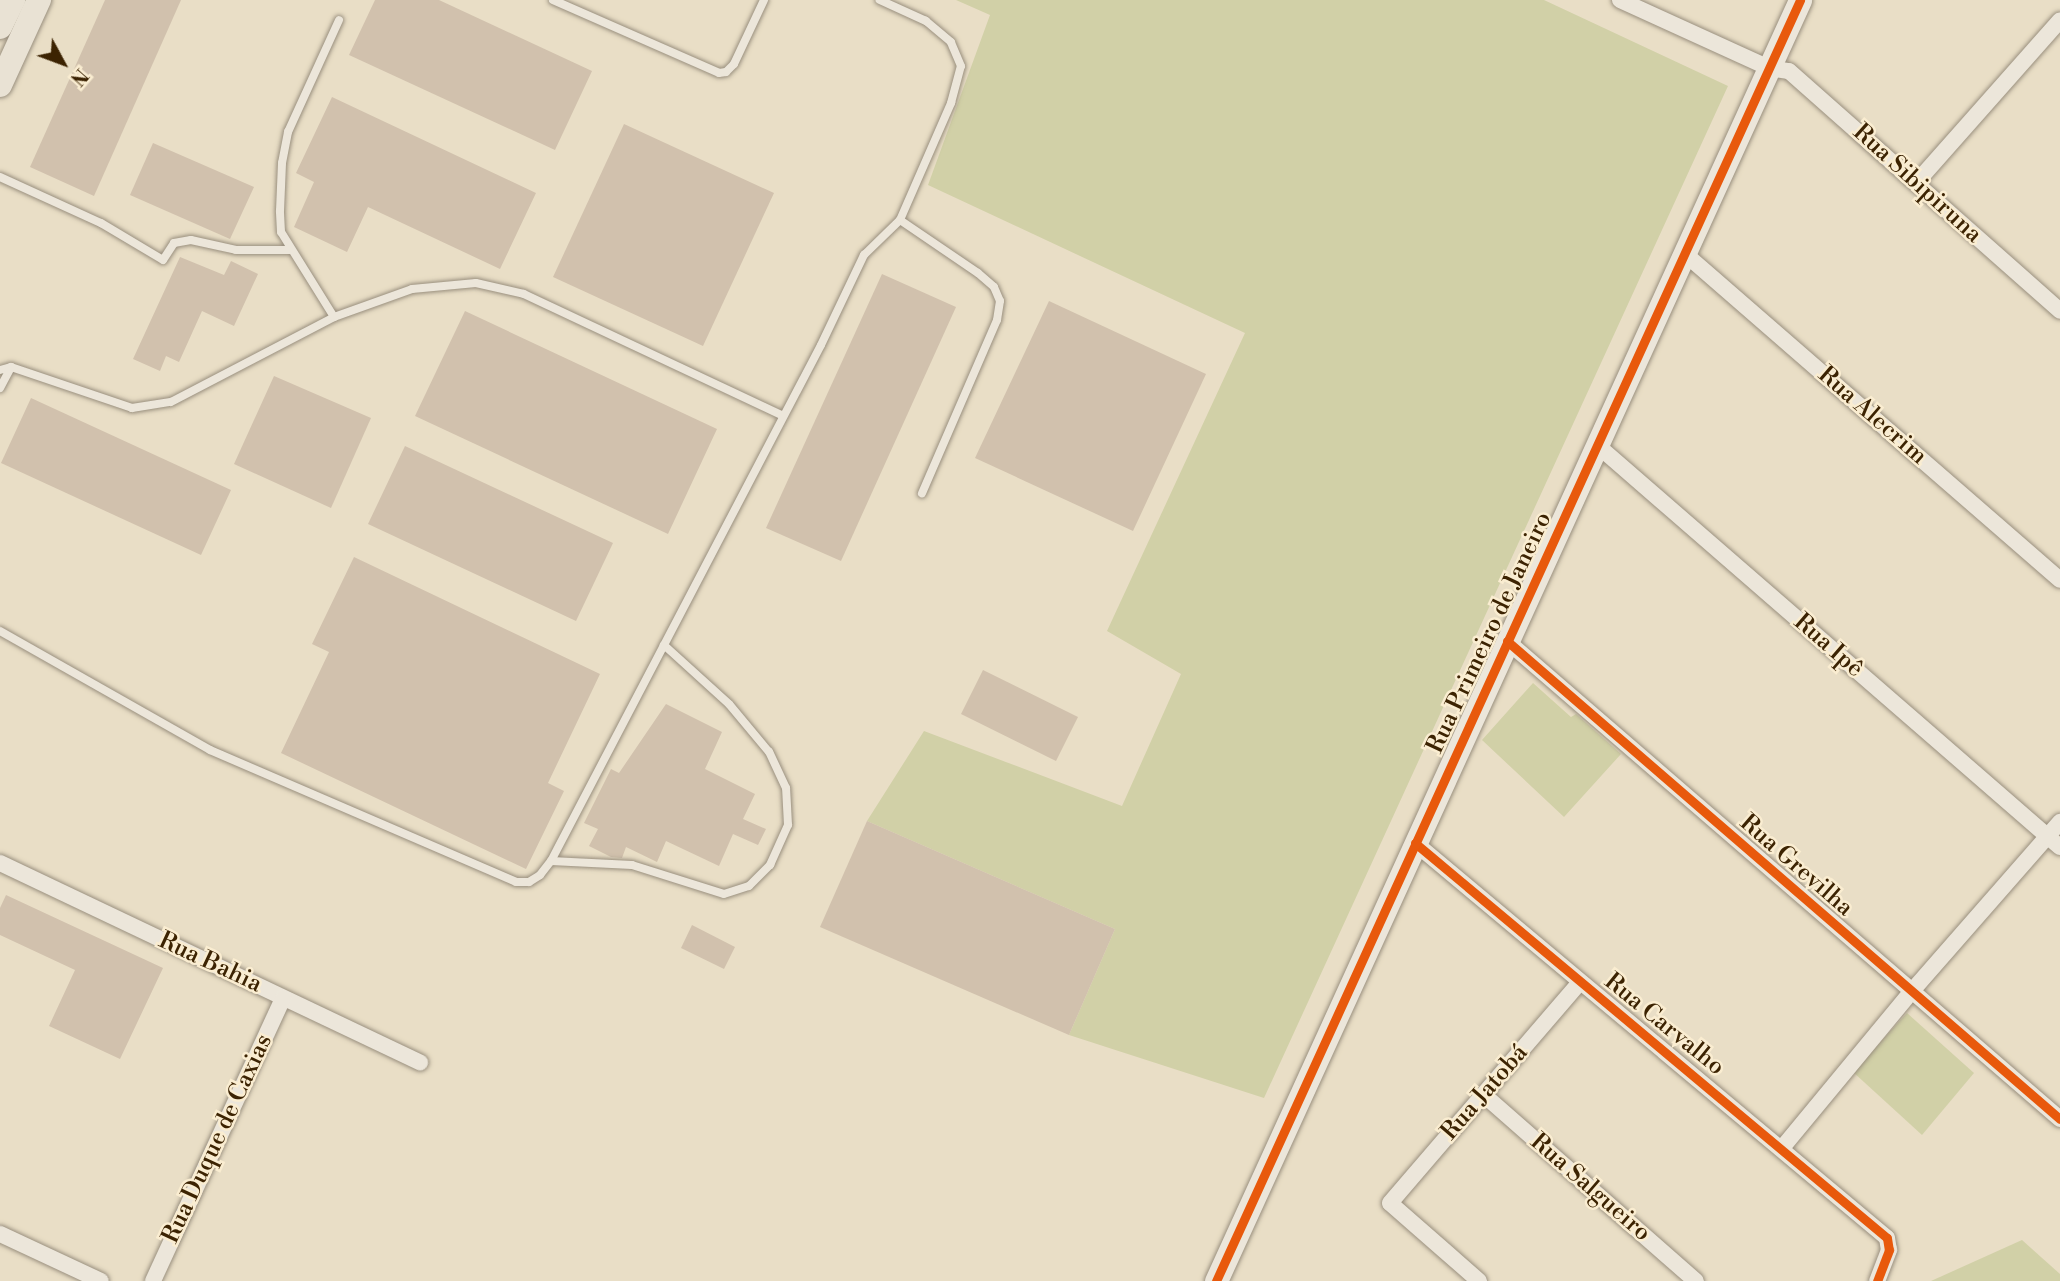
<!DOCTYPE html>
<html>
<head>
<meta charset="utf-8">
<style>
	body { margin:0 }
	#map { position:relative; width:2060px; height:1281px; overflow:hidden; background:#e9dec6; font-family:"Libre Bodoni",serif }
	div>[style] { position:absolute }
	.green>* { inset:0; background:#d1d0a7 }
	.building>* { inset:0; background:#d1c1ad }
	.roads { filter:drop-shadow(0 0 2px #998f7e) drop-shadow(0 0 2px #998f7e) }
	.lane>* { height:8px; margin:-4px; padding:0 4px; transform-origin:4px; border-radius:4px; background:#ece6da }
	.street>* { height:16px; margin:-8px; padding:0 8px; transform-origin:8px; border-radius:8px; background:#ece6da }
	.secondary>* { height:23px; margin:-11.5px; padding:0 11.5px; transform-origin:11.5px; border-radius:11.5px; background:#ece6da }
	.primary>* { height:24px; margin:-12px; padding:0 12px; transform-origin:12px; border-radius:12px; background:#e9e2d4 }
	.cycleway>* { height:9px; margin:-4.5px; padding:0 4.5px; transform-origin:4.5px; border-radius:4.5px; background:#e8590c }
	span { translate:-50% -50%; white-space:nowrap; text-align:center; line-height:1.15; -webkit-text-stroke:5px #faedd1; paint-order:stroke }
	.street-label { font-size:24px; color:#3c2302 }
	.north { position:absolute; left:28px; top:28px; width:70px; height:70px; -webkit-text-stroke:5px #faedd1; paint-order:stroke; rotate:131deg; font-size:19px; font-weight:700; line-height:28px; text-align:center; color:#3c2302 }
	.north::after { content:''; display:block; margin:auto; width:24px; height:32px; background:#3c2302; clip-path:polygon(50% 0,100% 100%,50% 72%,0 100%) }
</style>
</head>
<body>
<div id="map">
	<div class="green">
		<i style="clip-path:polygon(956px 0,1544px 0,1728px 86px,1264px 1098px,1069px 1035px,1115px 929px,867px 821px,924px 731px,1122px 806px,1181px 674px,1107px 631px,1245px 333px,928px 185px,990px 15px)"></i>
		<i style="clip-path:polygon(1533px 683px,1571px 717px,1576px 714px,1621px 754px,1564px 817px,1482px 740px)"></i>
		<i style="clip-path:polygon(1907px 1013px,1974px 1073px,1922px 1135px,1853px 1072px)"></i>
		<i style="clip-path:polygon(2022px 1240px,2060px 1274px,2060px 1281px,1931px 1281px)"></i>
	</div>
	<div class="building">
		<i style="clip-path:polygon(105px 0,181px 0,94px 196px,30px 167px)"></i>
		<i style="clip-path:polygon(375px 0,439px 0,592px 71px,555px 150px,349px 55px)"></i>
		<i style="clip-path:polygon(332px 97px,536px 193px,500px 269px,368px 207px,347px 252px,294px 227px,314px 182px,296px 173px)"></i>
		<i style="clip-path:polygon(624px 124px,774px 193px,703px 346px,553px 277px)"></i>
		<i style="clip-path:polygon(153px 143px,254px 187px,230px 239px,130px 195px)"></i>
		<i style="clip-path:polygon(180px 257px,224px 275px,231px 261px,258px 274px,234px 326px,202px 311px,179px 362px,166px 356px,160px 371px,133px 359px)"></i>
		<i style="clip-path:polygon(882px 274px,956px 307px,841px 561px,766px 528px)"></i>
		<i style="clip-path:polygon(1049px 301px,1206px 374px,1133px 531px,975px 458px)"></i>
		<i style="clip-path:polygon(465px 311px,717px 429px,668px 534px,415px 416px)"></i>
		<i style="clip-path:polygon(274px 376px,371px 418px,331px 508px,234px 464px)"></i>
		<i style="clip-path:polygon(31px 398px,231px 490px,201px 555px,1px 463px)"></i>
		<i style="clip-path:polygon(405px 446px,613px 543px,576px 621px,368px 524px)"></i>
		<i style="clip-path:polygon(354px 557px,600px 674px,548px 783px,564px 791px,526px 869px,281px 753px,329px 652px,312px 644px)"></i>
		<i style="clip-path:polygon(983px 670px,1078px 717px,1056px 761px,961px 714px)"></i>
		<i style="clip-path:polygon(666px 704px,722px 732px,705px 769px,755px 794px,743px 819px,766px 829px,758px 845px,733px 834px,719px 866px,666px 841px,657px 862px,626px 847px,622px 858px,611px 857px,589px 846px,598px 829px,584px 823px,611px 769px,619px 773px)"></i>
		<i style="clip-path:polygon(867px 821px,1115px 929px,1069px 1035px,820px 927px)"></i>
		<i style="clip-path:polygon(6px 895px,163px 968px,120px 1059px,49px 1026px,75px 970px,0 935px,0 908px)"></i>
		<i style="clip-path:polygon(692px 925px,735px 947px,724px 969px,681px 948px)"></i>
	</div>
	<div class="roads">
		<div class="lane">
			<i style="left:553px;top:0;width:181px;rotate:23.7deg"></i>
			<i style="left:719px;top:73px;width:7px;rotate:-8deg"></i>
			<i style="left:726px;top:72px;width:11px;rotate:-45deg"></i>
			<i style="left:734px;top:64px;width:71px;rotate:-64.9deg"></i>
			<i style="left:0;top:177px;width:111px;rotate:24.5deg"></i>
			<i style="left:101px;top:223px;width:72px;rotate:30.8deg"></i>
			<i style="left:163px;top:260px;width:20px;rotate:-57deg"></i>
			<i style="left:174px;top:243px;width:17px;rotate:-10deg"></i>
			<i style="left:191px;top:240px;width:46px;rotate:12.5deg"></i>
			<i style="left:236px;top:250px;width:54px"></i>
			<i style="left:900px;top:220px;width:94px;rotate:34.2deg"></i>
			<i style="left:978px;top:273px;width:21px;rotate:41deg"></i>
			<i style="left:994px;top:287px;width:15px;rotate:67deg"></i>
			<i style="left:1000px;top:301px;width:19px;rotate:99deg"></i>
			<i style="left:997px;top:320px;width:189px;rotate:113.4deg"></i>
			<i style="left:334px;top:317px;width:100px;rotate:-121.9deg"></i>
			<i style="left:281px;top:232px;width:21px;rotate:-93deg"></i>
			<i style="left:280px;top:211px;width:48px;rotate:-87.6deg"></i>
			<i style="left:282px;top:163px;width:32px;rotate:-79deg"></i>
			<i style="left:288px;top:132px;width:123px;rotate:-65.5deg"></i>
			<i style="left:0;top:370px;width:11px;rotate:-15deg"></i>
			<i style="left:11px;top:367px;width:128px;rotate:18.7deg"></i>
			<i style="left:132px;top:408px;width:39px;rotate:-9deg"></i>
			<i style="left:171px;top:402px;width:184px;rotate:-27.5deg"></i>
			<i style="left:334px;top:317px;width:83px;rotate:-19.7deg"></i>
			<i style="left:412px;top:289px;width:64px;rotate:-5.4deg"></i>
			<i style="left:476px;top:283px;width:49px;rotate:12.9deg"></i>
			<i style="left:524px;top:294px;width:286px;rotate:25.2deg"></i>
			<i style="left:0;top:388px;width:24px;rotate:-62deg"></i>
			<i style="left:0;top:631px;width:241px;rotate:29.5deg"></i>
			<i style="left:210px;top:750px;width:333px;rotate:23.3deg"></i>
			<i style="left:516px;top:882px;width:13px"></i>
			<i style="left:529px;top:882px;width:13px;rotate:-32deg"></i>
			<i style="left:540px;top:875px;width:18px;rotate:-52deg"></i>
			<i style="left:551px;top:861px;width:582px;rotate:-62.38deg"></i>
			<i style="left:821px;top:345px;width:100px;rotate:-64.5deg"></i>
			<i style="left:864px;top:255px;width:50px;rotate:-44.2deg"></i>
			<i style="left:900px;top:220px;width:128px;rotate:-66.4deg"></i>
			<i style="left:951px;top:103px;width:38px;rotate:-75deg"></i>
			<i style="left:961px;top:66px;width:26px;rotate:-113deg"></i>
			<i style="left:951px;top:42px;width:33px;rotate:-140deg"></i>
			<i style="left:926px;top:21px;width:51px;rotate:-155.5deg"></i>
			<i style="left:551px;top:861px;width:81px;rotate:2.8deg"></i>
			<i style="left:632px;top:865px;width:96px;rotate:17.5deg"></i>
			<i style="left:724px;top:894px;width:26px;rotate:-18deg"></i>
			<i style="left:749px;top:886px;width:30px;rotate:-45deg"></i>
			<i style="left:770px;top:865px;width:44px;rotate:-65.8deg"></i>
			<i style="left:788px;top:825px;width:37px;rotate:-93deg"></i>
			<i style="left:786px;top:788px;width:40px;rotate:-115deg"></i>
			<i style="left:769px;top:752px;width:62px;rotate:-129.8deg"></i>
			<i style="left:729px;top:704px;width:88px;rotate:-137.8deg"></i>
		</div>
		<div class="street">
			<i style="left:1620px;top:0;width:164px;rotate:24.5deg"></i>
			<i style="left:1769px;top:68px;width:20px;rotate:9deg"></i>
			<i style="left:1789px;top:71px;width:362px;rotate:41.5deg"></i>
			<i style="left:1916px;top:183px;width:217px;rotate:-48.5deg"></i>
			<i style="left:1684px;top:253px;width:498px;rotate:41deg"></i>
			<i style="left:1597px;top:445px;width:613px;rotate:40.97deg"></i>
			<i style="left:1507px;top:641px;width:731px;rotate:40.84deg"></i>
			<i style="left:1415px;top:843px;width:615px;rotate:39.92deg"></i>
			<i style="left:1887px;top:1238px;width:12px;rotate:81deg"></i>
			<i style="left:1889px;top:1250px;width:33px;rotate:111deg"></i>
			<i style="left:0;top:863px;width:465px;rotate:25.4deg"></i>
			<i style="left:1484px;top:1095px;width:282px;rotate:41.3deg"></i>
			<i style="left:1782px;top:1148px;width:204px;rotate:-50.4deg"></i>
			<i style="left:1912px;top:991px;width:225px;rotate:-48.8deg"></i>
			<i style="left:0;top:1234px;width:111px;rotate:25deg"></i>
			<i style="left:153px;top:1281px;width:311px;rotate:-65.3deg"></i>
			<i style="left:1479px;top:1281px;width:118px;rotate:-138.8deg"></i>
			<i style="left:1390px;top:1203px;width:291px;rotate:-49.3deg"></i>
		</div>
		<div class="secondary">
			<i style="left:1216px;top:1281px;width:1408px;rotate:-65.49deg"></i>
		</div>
		<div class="primary">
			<i style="left:0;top:27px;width:30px;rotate:-64deg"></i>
			<i style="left:0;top:85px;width:94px;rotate:-65.4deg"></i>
		</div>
	</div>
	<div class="cycleway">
		<i style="left:1507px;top:641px;width:731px;rotate:40.84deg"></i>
		<i style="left:1415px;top:843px;width:615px;rotate:39.92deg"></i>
		<i style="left:1887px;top:1238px;width:12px;rotate:81deg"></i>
		<i style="left:1889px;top:1250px;width:33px;rotate:111deg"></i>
		<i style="left:1216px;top:1281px;width:1408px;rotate:-65.49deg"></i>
	</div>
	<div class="street-label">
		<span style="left:1917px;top:184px;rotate:42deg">Rua Sibipiruna</span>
		<span style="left:1872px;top:416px;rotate:41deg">Rua Alecrim</span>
		<span style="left:1490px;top:633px;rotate:-65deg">Rua Primeiro de Janeiro</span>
		<span style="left:1828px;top:646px;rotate:41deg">Rua Ipê</span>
		<span style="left:1796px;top:866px;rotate:41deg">Rua Grevilha</span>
		<span style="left:210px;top:963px;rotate:25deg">Rua Bahia</span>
		<span style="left:1664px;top:1025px;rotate:39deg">Rua Carvalho</span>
		<span style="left:1485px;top:1093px;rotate:-49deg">Rua Jatobá</span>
		<span style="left:218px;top:1139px;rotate:-65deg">Rua Duque de Caxias</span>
		<span style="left:1590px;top:1188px;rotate:41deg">Rua Salgueiro</span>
	</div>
	<div class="north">N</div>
</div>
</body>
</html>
